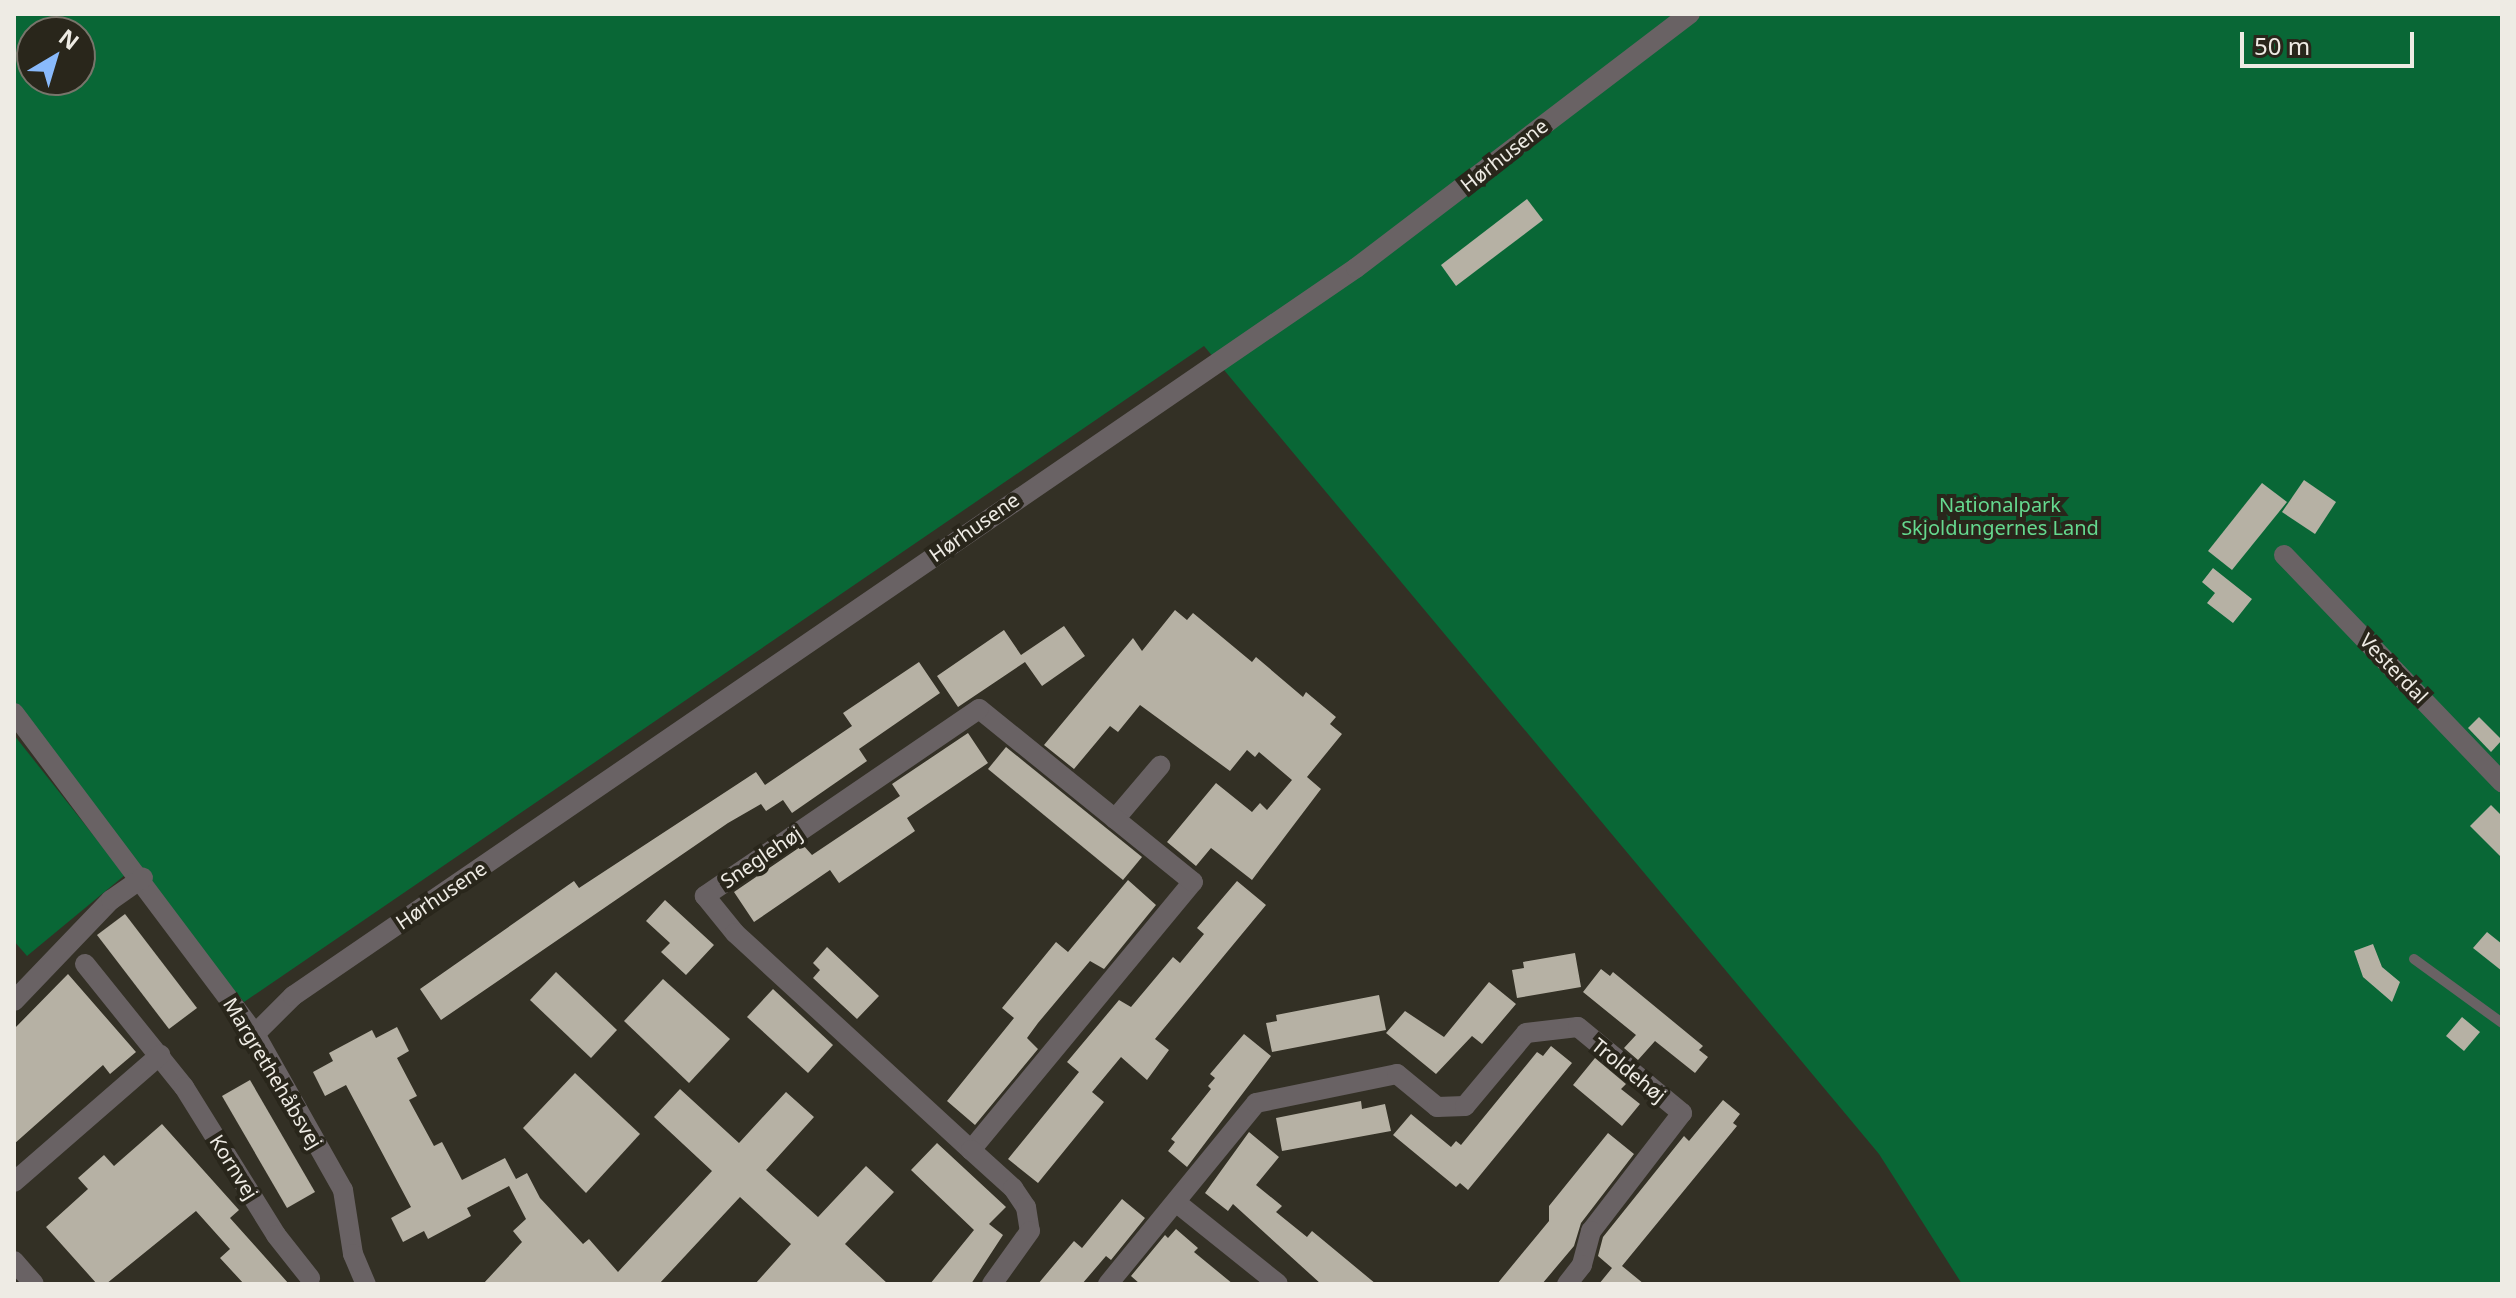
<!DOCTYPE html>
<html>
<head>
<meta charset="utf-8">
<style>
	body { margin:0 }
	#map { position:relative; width:2516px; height:1298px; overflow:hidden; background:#333025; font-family:"Noto Sans",sans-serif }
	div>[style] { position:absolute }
	.green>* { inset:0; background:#096736 }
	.building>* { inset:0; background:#b6b1a4 }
	.service>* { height:10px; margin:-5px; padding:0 5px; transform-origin:5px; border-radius:5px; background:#696264 }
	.minor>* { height:20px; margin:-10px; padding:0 10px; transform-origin:10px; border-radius:10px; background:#696264 }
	span { translate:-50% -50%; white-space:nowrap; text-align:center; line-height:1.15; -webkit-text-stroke:8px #29261b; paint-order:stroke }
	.street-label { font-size:20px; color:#eeebe4 }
	.park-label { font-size:20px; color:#65d98f }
	.frame { position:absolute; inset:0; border:16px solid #eeebe4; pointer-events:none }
	.north { position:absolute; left:16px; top:16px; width:80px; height:80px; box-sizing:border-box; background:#29261b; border:2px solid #78756b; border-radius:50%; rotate:38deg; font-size:22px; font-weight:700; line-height:32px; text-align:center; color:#eeebe4 }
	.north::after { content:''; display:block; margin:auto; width:28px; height:36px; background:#89bafc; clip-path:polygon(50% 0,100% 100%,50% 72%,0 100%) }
	.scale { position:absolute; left:2240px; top:32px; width:174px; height:36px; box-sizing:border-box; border:4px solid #eeebe4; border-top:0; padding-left:10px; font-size:24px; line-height:28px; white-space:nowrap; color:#eeebe4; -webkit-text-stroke:6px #29261b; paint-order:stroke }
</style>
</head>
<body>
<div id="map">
	<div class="green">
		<i style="clip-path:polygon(evenodd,14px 14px,2502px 14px,2502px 1284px,1962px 1284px,1879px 1154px,1204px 346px,244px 1002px,14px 719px,14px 14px,32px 32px,80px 32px,80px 80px,32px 80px,32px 32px)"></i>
		<i style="clip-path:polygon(14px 735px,125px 875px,27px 956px,14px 941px)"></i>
	</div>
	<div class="building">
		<i style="clip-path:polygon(1527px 199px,1543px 220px,1456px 286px,1441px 265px)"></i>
		<i style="clip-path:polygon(2304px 480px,2336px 502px,2315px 534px,2282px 512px)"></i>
		<i style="clip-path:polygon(2262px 483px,2287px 502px,2232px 570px,2208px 551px)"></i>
		<i style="clip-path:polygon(2213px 568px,2252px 599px,2233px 623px,2207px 603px,2215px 593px,2202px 582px)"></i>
		<i style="clip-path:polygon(1175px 610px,1187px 620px,1193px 613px,1252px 662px,1256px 657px,1303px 697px,1306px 692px,1336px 717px,1330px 724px,1342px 734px,1307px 777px,1321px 789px,1252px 880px,1211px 848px,1196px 866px,1167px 842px,1216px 783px,1252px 812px,1260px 803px,1267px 810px,1292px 780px,1259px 752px,1255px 757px,1247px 750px,1230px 771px,1140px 705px,1118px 732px,1110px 726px,1074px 769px,1044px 745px,1133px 638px,1142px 651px)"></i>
		<i style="clip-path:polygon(1064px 626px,1085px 656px,1042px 686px,1025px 662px,958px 707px,937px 676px,1004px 630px,1021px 655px)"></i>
		<i style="clip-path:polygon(919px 662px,940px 693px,859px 749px,867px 761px,792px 813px,783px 800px,766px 811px,761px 804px,728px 823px,441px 1020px,420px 989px,574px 881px,579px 888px,756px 772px,765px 785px,852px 726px,843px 713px)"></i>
		<i style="clip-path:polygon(2479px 717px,2502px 740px,2491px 752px,2468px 728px)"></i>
		<i style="clip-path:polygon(968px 733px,988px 763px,907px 818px,915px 831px,839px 883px,830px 870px,754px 922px,734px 892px,803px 845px,812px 855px,900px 796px,892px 784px)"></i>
		<i style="clip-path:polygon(1006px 747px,1142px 857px,1123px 880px,988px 769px)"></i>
		<i style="clip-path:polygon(2491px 805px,2502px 816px,2502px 858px,2470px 826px)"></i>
		<i style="clip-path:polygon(1128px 880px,1156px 905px,1104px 969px,1090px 961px,1038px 1023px,1027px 1038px,1038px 1049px,975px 1125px,947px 1101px,1014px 1018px,1002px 1008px,1056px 942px,1068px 952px)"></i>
		<i style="clip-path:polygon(1237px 881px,1266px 905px,1155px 1039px,1169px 1050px,1147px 1080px,1121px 1057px,1092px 1092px,1104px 1102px,1038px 1183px,1008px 1159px,1079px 1072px,1067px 1062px,1119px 1000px,1131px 1007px,1173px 957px,1180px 963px,1204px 934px,1197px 928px)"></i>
		<i style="clip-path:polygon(665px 900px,714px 945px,686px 975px,661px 952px,670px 943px,646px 921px)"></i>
		<i style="clip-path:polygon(125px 914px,197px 1008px,169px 1029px,97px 935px)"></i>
		<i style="clip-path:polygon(2487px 932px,2502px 944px,2502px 971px,2473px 948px)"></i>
		<i style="clip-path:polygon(2373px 944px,2382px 967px,2400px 982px,2392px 1002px,2363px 977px,2354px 951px)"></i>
		<i style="clip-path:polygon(827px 947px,879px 996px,857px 1019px,813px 978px,820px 970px,813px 963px)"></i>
		<i style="clip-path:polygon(1575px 953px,1581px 987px,1517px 998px,1512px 970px,1524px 968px,1523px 962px)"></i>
		<i style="clip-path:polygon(1601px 969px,1610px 976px,1613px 972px,1703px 1046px,1699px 1050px,1708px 1057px,1695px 1073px,1655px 1041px,1638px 1060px,1624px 1048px,1636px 1035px,1583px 992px)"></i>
		<i style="clip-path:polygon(556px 972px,617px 1030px,591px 1058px,530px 1000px)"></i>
		<i style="clip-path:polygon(68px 974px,136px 1052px,110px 1074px,103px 1065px,14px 1144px,14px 1029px)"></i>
		<i style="clip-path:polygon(663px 979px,730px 1039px,689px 1083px,624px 1021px)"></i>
		<i style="clip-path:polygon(1489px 982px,1516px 1004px,1482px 1044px,1472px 1036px,1436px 1074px,1386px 1033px,1405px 1011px,1444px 1037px)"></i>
		<i style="clip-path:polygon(773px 989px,833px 1045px,808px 1073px,747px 1017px)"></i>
		<i style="clip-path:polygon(1379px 995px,1386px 1030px,1272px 1052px,1266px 1023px,1277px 1021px,1276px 1015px)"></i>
		<i style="clip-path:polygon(2462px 1017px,2480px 1032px,2464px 1051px,2446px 1036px)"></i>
		<i style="clip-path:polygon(397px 1027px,409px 1051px,397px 1058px,417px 1096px,409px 1100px,434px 1146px,442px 1142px,462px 1180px,505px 1158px,516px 1179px,527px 1173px,540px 1198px,583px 1244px,589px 1239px,618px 1272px,712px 1171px,654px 1117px,680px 1089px,739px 1143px,786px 1092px,814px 1117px,766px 1170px,818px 1217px,866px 1166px,894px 1192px,845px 1244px,888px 1284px,755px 1284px,791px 1244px,740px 1197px,659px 1284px,483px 1284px,522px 1242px,513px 1231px,526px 1219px,509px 1186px,467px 1208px,471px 1216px,428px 1239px,424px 1231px,403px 1242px,391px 1218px,411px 1207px,346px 1085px,325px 1096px,313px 1072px,333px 1061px,329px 1053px,372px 1030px,376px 1038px)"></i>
		<i style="clip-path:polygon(1244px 1034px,1271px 1056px,1187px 1167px,1168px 1151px,1175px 1142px,1171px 1139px,1211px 1089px,1208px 1086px,1215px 1078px,1210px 1074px)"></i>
		<i style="clip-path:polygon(1551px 1046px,1572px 1063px,1468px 1190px,1460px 1183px,1456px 1187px,1393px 1135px,1411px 1114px,1451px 1147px,1456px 1141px,1461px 1145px,1537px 1052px,1543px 1056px)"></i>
		<i style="clip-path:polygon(1595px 1058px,1626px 1084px,1621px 1089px,1640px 1104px,1622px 1126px,1573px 1085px)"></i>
		<i style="clip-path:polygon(575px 1073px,640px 1134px,586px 1193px,523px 1128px)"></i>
		<i style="clip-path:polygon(250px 1080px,315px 1192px,287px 1208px,222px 1096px)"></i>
		<i style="clip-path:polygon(1723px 1100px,1740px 1114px,1733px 1123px,1737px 1126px,1622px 1266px,1644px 1284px,1599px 1284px,1612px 1268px,1598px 1256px,1603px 1237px,1684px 1136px,1689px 1141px)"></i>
		<i style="clip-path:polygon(1361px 1101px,1362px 1109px,1385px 1104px,1391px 1131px,1282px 1151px,1276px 1118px)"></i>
		<i style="clip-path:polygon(162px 1124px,239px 1210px,230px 1218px,289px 1284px,244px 1284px,220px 1258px,230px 1249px,196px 1211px,106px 1284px,97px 1284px,46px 1227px,88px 1189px,78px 1178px,104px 1155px,114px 1166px)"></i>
		<i style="clip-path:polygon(1249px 1132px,1279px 1157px,1256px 1185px,1282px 1206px,1276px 1212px,1307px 1237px,1312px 1231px,1376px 1284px,1321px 1284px,1233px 1204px,1228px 1211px,1205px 1193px)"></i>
		<i style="clip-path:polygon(1608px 1133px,1634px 1154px,1581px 1223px,1574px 1246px,1542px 1284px,1497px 1284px,1549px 1221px,1549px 1206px)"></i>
		<i style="clip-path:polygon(937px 1143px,1006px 1207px,989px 1224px,1003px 1235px,971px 1284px,930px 1284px,974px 1230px,911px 1170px)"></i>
		<i style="clip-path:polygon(1122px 1199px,1145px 1218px,1111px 1260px,1106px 1256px,1082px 1284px,1038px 1284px,1074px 1241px,1082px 1248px)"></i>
		<i style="clip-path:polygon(1176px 1229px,1198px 1248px,1194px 1252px,1233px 1284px,1140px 1284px,1131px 1276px,1165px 1235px,1168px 1238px)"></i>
	</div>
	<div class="service">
		<i style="left:2414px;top:959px;width:109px;rotate:36deg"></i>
	</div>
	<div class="minor">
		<i style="left:2284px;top:555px;width:315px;rotate:46.2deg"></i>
		<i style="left:14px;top:713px;width:401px;rotate:53.1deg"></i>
		<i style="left:255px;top:1034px;width:179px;rotate:60.6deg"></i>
		<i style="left:343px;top:1190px;width:65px;rotate:81.1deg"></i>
		<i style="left:353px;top:1254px;width:33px;rotate:67deg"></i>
		<i style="left:1115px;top:819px;width:70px;rotate:-49.7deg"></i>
		<i style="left:85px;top:964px;width:158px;rotate:51.2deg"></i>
		<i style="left:184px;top:1087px;width:174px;rotate:58.1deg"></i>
		<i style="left:276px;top:1235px;width:55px;rotate:51.7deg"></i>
		<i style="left:14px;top:1001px;width:140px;rotate:-46.2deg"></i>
		<i style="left:111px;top:900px;width:39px;rotate:-35deg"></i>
		<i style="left:255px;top:1034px;width:54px;rotate:-45deg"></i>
		<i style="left:293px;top:996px;width:1288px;rotate:-34.41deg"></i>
		<i style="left:1356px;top:268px;width:420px;rotate:-37.3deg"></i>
		<i style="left:971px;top:1150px;width:348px;rotate:-50.4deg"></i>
		<i style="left:1193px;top:882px;width:275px;rotate:-141deg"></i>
		<i style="left:979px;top:709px;width:332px;rotate:145.7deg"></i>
		<i style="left:705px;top:896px;width:48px;rotate:51deg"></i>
		<i style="left:735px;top:933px;width:321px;rotate:42.6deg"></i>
		<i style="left:971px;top:1150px;width:57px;rotate:42.1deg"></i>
		<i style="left:1013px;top:1188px;width:23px;rotate:56deg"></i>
		<i style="left:1026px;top:1207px;width:24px;rotate:81deg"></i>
		<i style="left:1030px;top:1231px;width:65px;rotate:125.6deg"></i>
		<i style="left:14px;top:1182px;width:194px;rotate:-41deg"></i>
		<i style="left:1177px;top:1203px;width:129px;rotate:38.7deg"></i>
		<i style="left:14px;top:1261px;width:30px;rotate:49deg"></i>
		<i style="left:1108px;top:1284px;width:234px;rotate:-50.7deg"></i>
		<i style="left:1256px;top:1103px;width:144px;rotate:-11.6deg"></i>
		<i style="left:1397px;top:1074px;width:52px;rotate:39.5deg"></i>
		<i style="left:1437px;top:1107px;width:28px;rotate:-2deg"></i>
		<i style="left:1465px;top:1106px;width:95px;rotate:-50.1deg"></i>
		<i style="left:1526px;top:1033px;width:52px;rotate:-6.6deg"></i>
		<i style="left:1578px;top:1027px;width:135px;rotate:39.6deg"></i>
		<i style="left:1682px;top:1113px;width:149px;rotate:127.6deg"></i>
		<i style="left:1591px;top:1231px;width:35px;rotate:105deg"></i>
		<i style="left:1582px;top:1265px;width:24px;rotate:128deg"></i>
	</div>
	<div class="street-label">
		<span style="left:1504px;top:155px;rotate:-38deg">Hørhusene</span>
		<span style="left:974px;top:527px;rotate:-35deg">Hørhusene</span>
		<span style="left:2394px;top:668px;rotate:46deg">Vesterdal</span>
		<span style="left:761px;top:857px;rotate:-34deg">Sneglehøj</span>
		<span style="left:441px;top:895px;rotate:-34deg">Hørhusene</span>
		<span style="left:1629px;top:1070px;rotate:39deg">Troldehøj</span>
		<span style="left:273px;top:1073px;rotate:59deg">Margrethehåbsvej</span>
		<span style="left:234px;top:1167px;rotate:58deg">Kornvej</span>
	</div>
	<div class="park-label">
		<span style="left:2000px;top:516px">Nationalpark<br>Skjoldungernes Land</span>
	</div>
	<div class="frame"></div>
	<div class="north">N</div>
	<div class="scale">50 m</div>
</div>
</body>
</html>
